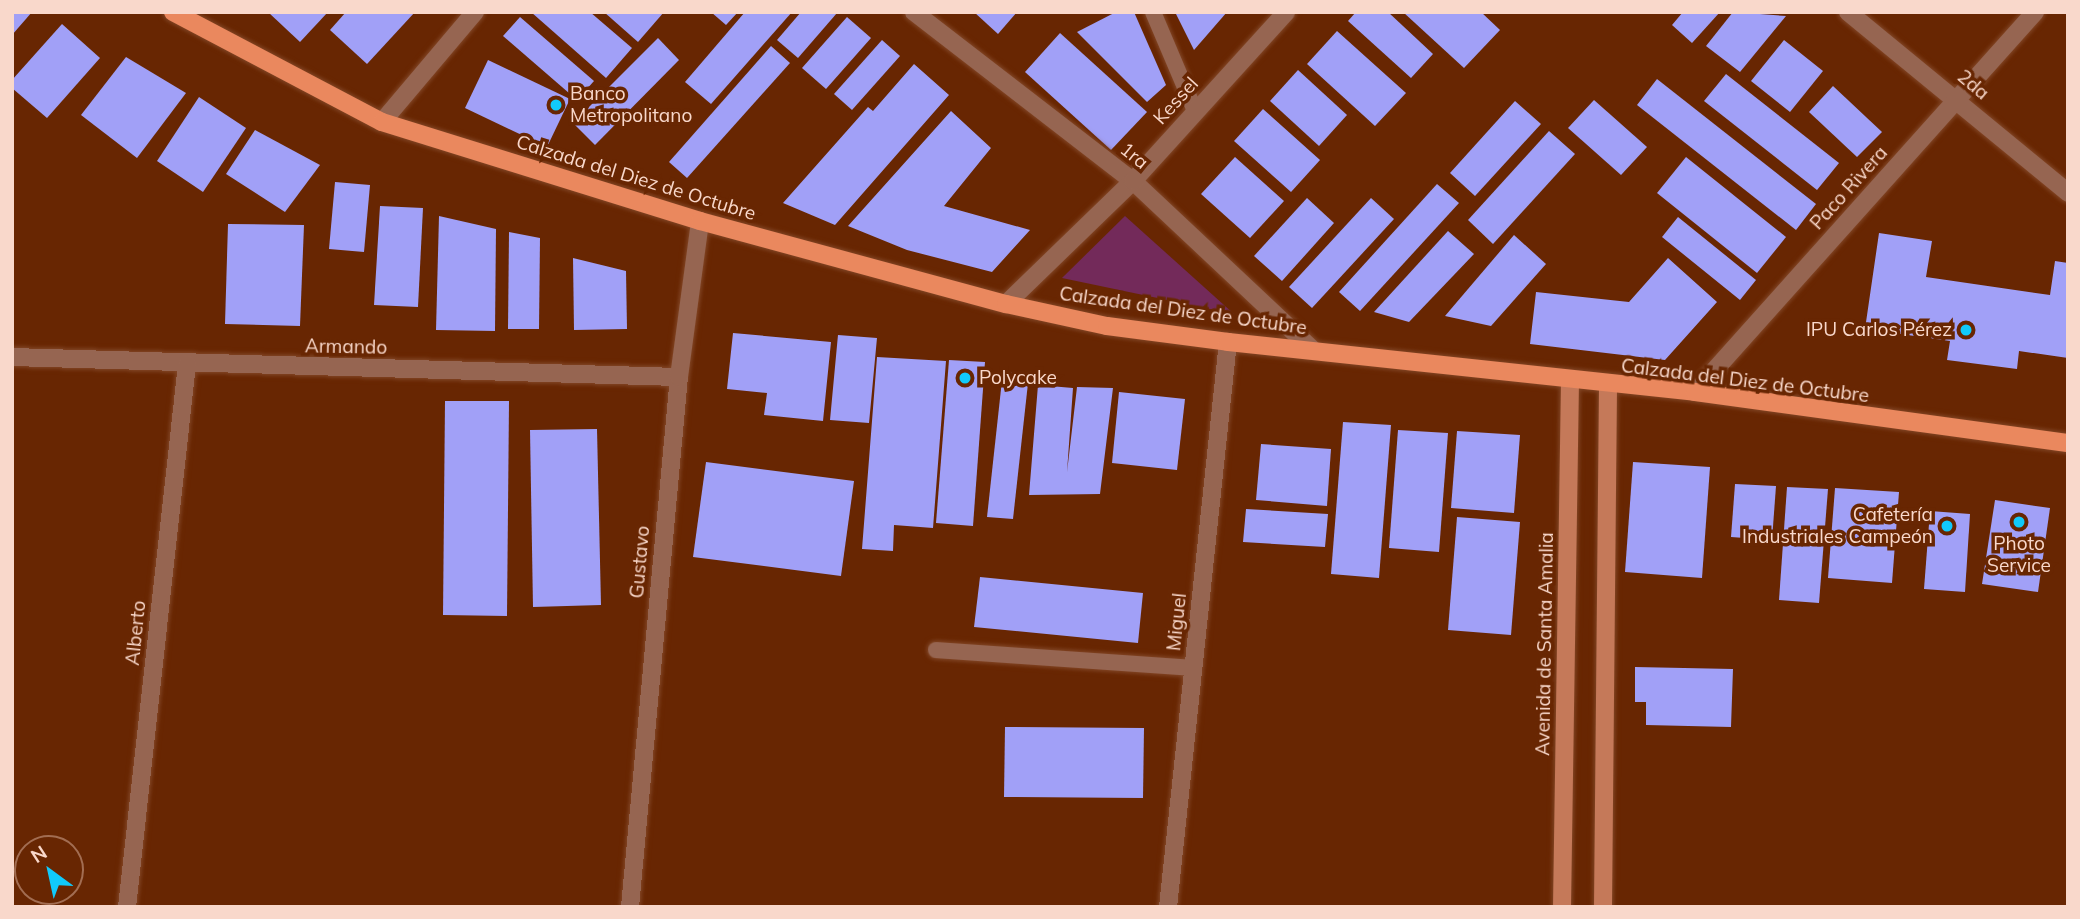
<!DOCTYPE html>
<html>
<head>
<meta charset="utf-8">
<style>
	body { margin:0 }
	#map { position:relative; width:2080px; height:919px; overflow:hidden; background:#682602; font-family:Mulish,sans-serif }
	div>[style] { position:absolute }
	.green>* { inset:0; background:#732a5a }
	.building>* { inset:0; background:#a1a0f7 }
	.roads { filter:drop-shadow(0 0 2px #824626) drop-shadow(0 0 2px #824626) }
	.lane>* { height:16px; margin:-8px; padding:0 8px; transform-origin:8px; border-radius:8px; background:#966551 }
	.street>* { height:18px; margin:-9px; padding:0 9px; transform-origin:9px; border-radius:9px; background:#966551 }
	.secondary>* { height:18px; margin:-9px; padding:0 9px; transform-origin:9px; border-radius:9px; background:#c57959 }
	.primary>* { height:18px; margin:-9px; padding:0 9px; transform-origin:9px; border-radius:9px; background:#ea885e }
	.dots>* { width:19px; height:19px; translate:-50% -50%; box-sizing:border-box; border:4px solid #682602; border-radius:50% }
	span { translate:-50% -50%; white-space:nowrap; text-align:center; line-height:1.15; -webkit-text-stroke:7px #682602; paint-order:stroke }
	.street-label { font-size:19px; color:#f9d8cb }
	.poi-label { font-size:19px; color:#f9d8cb }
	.left { translate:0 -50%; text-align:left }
	.right { translate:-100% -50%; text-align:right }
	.frame { position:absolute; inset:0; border:14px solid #f9d8cb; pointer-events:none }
	.north { position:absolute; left:14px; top:835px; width:70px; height:70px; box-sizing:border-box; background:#682602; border:2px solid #a26d52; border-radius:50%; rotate:327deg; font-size:19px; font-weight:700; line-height:28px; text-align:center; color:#f9d8cb }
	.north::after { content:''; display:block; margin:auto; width:24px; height:32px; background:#11cafb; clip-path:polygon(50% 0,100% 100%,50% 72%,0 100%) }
</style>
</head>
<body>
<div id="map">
	<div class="green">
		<i style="clip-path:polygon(1125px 216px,1234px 314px,1062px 278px)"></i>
	</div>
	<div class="building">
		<i style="clip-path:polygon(12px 12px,32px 12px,12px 35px)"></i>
		<i style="clip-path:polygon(268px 12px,328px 12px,300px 42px)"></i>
		<i style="clip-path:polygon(346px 12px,415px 12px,367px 64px,330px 30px)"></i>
		<i style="clip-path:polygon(531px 12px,590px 12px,632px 48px,606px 78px)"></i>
		<i style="clip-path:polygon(604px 12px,664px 12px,638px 42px)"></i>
		<i style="clip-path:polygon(711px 12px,738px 12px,726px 25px)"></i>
		<i style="clip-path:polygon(745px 12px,792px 12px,711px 104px,685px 82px)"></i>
		<i style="clip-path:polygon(801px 12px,837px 13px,798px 58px,777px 40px)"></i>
		<i style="clip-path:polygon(974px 12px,1017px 12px,998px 34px)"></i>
		<i style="clip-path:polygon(1116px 12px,1134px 12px,1166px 85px,1147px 102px,1077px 32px)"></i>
		<i style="clip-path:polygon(1175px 12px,1227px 12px,1194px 50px)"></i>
		<i style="clip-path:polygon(1356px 12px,1388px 12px,1433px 54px,1411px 78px,1348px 21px)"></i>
		<i style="clip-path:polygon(1403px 12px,1481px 12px,1500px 30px,1464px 68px)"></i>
		<i style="clip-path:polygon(1683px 12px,1720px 12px,1692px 43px,1672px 25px)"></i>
		<i style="clip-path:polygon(1733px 12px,1786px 16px,1740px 72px,1706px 46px)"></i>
		<i style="clip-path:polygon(520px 17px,594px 81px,577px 100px,503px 36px)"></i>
		<i style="clip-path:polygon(847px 17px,871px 38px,826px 89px,802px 68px)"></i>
		<i style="clip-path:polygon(62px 24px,100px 58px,47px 118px,12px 88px,12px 80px)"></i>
		<i style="clip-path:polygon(1337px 31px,1406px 93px,1375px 126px,1307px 64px)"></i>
		<i style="clip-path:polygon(1060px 33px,1147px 112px,1111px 150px,1025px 72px)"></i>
		<i style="clip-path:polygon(658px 38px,679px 60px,595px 145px,573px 123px)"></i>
		<i style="clip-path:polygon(882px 40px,900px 56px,852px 110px,834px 94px)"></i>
		<i style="clip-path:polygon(1784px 40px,1823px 71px,1790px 112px,1751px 81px)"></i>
		<i style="clip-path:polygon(771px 46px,790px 63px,687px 178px,669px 162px)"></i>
		<i style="clip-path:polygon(126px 57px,186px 93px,137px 158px,81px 115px)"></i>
		<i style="clip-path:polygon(488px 60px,570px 99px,547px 147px,465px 108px)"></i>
		<i style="clip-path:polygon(914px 64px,949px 95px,835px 225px,783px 203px,868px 107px,873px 111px)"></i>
		<i style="clip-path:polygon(1298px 70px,1347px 115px,1319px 146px,1270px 101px)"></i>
		<i style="clip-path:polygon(1726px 74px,1839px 163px,1817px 190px,1704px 101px)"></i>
		<i style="clip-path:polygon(1657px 79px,1816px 204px,1796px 230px,1637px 105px)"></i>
		<i style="clip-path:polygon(1833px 86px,1882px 132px,1857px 157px,1809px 112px)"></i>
		<i style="clip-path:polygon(199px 97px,246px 128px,203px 192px,157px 161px)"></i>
		<i style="clip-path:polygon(1594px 100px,1647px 147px,1621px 175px,1568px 128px)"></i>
		<i style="clip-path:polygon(1515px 101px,1541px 124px,1475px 196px,1450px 173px)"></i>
		<i style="clip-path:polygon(1263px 109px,1320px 160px,1291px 192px,1234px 141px)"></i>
		<i style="clip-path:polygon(951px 111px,991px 148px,944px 206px,1030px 230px,992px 272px,907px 250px,848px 226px)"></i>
		<i style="clip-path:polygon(255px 130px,320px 165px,285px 212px,226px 174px)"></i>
		<i style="clip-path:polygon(1549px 131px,1575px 154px,1493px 244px,1468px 220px)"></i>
		<i style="clip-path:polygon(1235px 157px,1284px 201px,1250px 238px,1201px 194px)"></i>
		<i style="clip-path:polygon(1686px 157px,1786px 237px,1757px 273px,1657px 193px)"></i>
		<i style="clip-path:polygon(335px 182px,370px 185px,364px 252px,329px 249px)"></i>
		<i style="clip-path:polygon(1437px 184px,1459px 203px,1360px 311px,1339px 292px)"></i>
		<i style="clip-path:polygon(1307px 198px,1334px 223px,1282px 281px,1254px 256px)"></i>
		<i style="clip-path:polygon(1371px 198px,1394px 219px,1312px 308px,1289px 287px)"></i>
		<i style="clip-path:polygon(380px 206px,423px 208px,418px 307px,374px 305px)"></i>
		<i style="clip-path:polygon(439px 216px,496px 229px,495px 331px,436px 330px)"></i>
		<i style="clip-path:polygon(1678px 217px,1756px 280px,1740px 300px,1662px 237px)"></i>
		<i style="clip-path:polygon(228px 224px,304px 225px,300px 326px,225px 324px)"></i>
		<i style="clip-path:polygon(1448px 231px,1474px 254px,1409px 322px,1374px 312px)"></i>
		<i style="clip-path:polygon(509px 232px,540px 238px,539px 329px,508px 329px)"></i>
		<i style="clip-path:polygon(1879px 233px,1932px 241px,1926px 277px,2050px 295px,2055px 261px,2068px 263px,2068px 358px,2019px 351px,2017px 369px,1947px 360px,1950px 341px,1865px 329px)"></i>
		<i style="clip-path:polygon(1514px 235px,1546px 264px,1491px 326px,1445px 316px)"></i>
		<i style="clip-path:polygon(573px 258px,626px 271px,627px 329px,574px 330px)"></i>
		<i style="clip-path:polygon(1668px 258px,1717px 302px,1665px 360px,1530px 344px,1536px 292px,1629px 302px)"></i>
		<i style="clip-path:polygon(733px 333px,831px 342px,823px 421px,764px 415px,767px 393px,727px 389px)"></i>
		<i style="clip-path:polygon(838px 335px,877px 338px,869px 423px,830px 420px)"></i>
		<i style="clip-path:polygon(877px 357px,946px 361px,933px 528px,894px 525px,893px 551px,862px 549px)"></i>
		<i style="clip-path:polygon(949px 360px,985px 362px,973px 526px,936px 523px)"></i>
		<i style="clip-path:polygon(1003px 371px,1029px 374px,1013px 519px,987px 517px)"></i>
		<i style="clip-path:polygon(1038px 385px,1073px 388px,1067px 472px,1077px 387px,1113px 388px,1100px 494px,1029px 495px)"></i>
		<i style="clip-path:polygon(1119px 392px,1185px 399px,1177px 470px,1112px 463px)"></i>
		<i style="clip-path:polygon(445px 401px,509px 401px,507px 616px,443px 615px)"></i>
		<i style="clip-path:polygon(1343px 422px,1391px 425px,1379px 578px,1331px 574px)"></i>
		<i style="clip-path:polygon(597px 429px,601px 605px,533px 607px,530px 430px)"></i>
		<i style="clip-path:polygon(1398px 430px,1448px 433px,1439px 552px,1389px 548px)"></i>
		<i style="clip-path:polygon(1457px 431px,1520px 435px,1514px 513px,1451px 508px)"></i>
		<i style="clip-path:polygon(1261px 444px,1331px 449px,1327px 506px,1256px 500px)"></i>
		<i style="clip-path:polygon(706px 462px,854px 481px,841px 576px,693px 557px)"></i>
		<i style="clip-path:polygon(1633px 462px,1710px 467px,1702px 578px,1625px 572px)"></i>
		<i style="clip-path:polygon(1735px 484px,1776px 486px,1772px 540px,1731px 537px)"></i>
		<i style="clip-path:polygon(1787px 487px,1828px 489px,1819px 603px,1779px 600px)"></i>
		<i style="clip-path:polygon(1835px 488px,1899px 492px,1892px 583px,1828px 578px)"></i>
		<i style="clip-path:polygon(1995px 500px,2050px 508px,2038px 592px,1982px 584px)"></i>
		<i style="clip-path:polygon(1246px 509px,1328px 514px,1325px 547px,1243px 542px)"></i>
		<i style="clip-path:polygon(1930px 511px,1970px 514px,1965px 592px,1924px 589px)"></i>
		<i style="clip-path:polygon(1457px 517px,1520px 522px,1511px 635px,1448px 630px)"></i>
		<i style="clip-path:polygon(980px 577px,1143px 593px,1138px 643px,974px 627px)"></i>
		<i style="clip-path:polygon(1635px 667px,1733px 669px,1731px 727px,1646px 725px,1646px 702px,1635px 702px)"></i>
		<i style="clip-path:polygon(1005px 727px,1144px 728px,1143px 798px,1004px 797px)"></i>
	</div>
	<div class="roads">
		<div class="lane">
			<i style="left:1153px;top:12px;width:108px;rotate:67deg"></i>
			<i style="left:936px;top:650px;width:258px;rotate:4deg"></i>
		</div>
		<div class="street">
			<i style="left:914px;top:12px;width:277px;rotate:37.7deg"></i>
			<i style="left:1133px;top:181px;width:247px;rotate:43.2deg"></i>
			<i style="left:1848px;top:12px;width:285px;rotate:39.4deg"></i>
			<i style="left:382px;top:122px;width:144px;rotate:-49.8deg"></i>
			<i style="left:1006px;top:304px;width:177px;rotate:-44.1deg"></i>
			<i style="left:1133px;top:181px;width:228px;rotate:-47.8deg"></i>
			<i style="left:12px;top:357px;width:667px;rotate:1.72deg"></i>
			<i style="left:1695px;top:392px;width:510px;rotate:-48.18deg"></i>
			<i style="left:127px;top:907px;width:546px;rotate:-83.69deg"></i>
			<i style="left:630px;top:907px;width:532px;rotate:-84.72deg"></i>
			<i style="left:679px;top:377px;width:157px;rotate:-82.3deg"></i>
			<i style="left:1168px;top:907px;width:568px;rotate:-83.94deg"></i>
		</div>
		<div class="secondary">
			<i style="left:1562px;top:907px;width:526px;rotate:-89.13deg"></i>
			<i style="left:1603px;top:907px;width:521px;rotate:-89.45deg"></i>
		</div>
		<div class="primary">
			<i style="left:173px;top:12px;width:236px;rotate:27.8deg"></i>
			<i style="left:382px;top:122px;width:333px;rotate:17.3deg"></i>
			<i style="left:700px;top:221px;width:317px;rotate:15.2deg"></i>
			<i style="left:1006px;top:304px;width:103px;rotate:12.3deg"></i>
			<i style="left:1107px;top:326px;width:122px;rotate:7.5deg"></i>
			<i style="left:1228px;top:342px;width:470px;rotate:6.1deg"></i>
			<i style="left:1695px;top:392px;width:376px;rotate:7.8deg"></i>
		</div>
	</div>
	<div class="dots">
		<i style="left:556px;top:105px;background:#11cafb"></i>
		<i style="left:1966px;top:330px;background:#11cafb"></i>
		<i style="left:965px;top:378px;background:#11cafb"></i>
		<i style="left:2019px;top:522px;background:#11cafb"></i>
		<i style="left:1947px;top:526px;background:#11cafb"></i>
	</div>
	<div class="street-label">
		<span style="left:1973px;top:85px;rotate:40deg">2da</span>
		<span style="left:1176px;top:101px;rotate:-48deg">Kessel</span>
		<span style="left:1134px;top:156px;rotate:39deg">1ra</span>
		<span style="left:636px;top:178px;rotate:17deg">Calzada del Diez de Octubre</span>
		<span style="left:1849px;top:188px;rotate:-48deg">Paco Rivera</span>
		<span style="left:1183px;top:311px;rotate:8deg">Calzada del Diez de Octubre</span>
		<span style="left:346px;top:347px;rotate:1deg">Armando</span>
		<span style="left:1745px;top:381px;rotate:7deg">Calzada del Diez de Octubre</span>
		<span style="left:640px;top:562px;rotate:-85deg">Gustavo</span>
		<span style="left:1177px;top:622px;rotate:-84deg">Miguel</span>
		<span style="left:136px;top:633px;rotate:-84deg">Alberto</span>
		<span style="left:1545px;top:644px;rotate:-89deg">Avenida de Santa Amalia</span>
	</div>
	<div class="poi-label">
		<span class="left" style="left:570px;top:105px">Banco<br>Metropolitano</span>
		<span class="right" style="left:1952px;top:330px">IPU Carlos Pérez</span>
		<span class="left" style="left:979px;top:378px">Polycake</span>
		<span class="right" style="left:1933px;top:526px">Cafetería<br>Industriales Campeón</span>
		<span style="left:2019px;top:555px">Photo<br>Service</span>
	</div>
	<div class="frame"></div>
	<div class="north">N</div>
</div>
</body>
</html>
